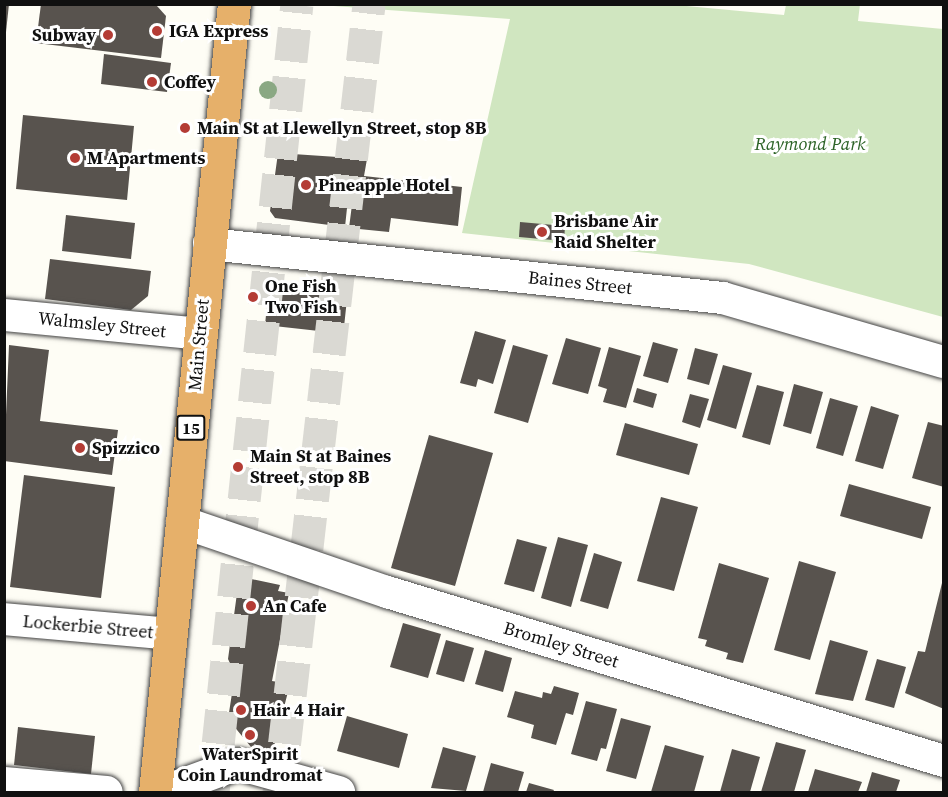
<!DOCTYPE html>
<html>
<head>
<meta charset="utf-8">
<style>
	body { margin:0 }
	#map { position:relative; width:948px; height:797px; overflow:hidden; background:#fefdf5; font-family:"Source Serif 4",serif }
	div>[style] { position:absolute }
	.green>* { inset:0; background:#d0e6c0 }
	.building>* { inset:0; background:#58534e }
	.highway-tunnel>* { height:33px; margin-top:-16.5px; transform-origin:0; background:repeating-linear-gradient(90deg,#dad9d3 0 33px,transparent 0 49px) }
	.roads { filter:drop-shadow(0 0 2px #434343) drop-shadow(0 0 2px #434343) }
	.minor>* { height:32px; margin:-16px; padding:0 16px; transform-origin:16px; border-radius:16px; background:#fff }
	.highway>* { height:33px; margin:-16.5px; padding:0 16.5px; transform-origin:16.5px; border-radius:16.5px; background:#e6b06a }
	.trees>* { width:18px; height:18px; margin:-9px; border-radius:50%; background:#8aa883 }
	.dots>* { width:16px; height:16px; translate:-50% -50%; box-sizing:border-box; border:3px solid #fff; border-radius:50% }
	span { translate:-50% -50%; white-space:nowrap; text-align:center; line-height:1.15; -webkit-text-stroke:6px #fff; paint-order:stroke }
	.shield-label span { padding:2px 4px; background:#fff; border:2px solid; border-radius:4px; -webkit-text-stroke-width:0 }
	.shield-label { font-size:16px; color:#101010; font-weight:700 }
	.poi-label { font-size:18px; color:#101010; font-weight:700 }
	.left { translate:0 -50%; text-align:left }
	.right { translate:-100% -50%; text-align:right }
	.park-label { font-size:18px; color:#2c6326; font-style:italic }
	.street-label { font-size:18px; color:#101010 }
	.frame { position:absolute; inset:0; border:6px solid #101010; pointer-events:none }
</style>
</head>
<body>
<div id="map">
	<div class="green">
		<i style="clip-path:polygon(665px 4px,784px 15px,786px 5px,860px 4px,858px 21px,943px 29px,943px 317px,749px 264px,462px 233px,510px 19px,320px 5px)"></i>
	</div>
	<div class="building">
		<i style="clip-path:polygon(4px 4px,9px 4px,6px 32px,4px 32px)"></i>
		<i style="clip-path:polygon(41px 4px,157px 6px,166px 16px,161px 58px,36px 43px)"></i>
		<i style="clip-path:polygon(104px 54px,171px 63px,167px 92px,101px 84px)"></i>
		<i style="clip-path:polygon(23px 115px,134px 126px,127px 200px,16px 189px)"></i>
		<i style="clip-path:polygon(278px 153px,367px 159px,364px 176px,462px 187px,458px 226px,391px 218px,389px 232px,349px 228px,354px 189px,349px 189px,345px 227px,275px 218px,270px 211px)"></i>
		<i style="clip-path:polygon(66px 215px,135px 223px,131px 259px,62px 251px)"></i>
		<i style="clip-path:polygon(520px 222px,565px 226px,564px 241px,519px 237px)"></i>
		<i style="clip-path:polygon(50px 259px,151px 271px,148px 296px,131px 310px,45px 299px)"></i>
		<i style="clip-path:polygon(269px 285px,347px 299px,344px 327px,328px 326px,328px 332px,265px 325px)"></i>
		<i style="clip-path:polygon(475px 331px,506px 340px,493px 384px,478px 379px,476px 387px,460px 383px)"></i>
		<i style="clip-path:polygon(566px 338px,601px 348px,588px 394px,552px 384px)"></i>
		<i style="clip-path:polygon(653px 342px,678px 349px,668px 383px,643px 376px)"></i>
		<i style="clip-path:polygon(9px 345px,49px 350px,40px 421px,118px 430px,112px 475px,4px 461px)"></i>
		<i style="clip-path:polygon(513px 345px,548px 355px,528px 423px,494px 413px)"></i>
		<i style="clip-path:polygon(609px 347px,641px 356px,626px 408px,603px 402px,607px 389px,598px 386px)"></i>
		<i style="clip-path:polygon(695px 348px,718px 354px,709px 385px,687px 379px)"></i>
		<i style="clip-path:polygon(723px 365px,752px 373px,736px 429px,707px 420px)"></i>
		<i style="clip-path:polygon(794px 384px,823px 392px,811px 434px,783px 426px)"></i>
		<i style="clip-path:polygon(757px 385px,784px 392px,770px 445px,742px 437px)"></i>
		<i style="clip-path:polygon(637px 388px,657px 394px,653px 408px,633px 402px)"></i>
		<i style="clip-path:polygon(690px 394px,709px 399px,700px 428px,682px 422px)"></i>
		<i style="clip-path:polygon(830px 398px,858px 406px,843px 456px,816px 448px)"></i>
		<i style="clip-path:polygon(871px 406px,899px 415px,883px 469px,855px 461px)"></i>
		<i style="clip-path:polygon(928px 422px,944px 426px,944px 487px,912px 478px)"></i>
		<i style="clip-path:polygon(625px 423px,698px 444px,689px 475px,616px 455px)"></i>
		<i style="clip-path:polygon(429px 435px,493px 453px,455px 586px,391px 568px)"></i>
		<i style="clip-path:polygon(24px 475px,115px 487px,101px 598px,10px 587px)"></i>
		<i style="clip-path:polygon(849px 484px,931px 507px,922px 539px,840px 516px)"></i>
		<i style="clip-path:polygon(661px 497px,698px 507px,674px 591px,637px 581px)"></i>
		<i style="clip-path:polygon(558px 537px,588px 545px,571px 607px,541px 598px)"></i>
		<i style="clip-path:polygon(517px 539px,547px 547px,534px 592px,504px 584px)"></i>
		<i style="clip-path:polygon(594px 553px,622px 562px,608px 609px,580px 601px)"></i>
		<i style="clip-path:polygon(799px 561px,836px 572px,810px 660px,774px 650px)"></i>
		<i style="clip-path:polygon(719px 563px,769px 578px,743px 663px,726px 659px,728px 653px,705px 646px,707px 640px,698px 638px)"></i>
		<i style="clip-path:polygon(251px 579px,280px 585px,278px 591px,289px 593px,272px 681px,290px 684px,273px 750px,251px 747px,228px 719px,235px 674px,228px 659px,238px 586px)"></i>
		<i style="clip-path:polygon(942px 583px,944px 583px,944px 709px,905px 693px,918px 651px,925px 652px)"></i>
		<i style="clip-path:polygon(403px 623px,441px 634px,428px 678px,390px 667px)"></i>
		<i style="clip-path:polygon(446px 640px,474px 648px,464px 682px,436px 674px)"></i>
		<i style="clip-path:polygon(830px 640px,868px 651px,853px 701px,815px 694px)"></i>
		<i style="clip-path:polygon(485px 650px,512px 658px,503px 692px,475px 684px)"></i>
		<i style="clip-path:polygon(877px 659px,906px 667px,894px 708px,865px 700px)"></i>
		<i style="clip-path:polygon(554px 686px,579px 693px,573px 715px,566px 713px,556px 745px,531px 738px,534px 725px,507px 717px,515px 691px,542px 698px,543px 692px,551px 694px)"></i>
		<i style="clip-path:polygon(586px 701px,617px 709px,606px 749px,601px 748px,597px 761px,571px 754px)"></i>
		<i style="clip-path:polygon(347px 716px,408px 734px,399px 768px,337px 751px)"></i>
		<i style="clip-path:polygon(621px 718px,651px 726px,636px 779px,606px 771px)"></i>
		<i style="clip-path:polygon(18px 727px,95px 736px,91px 774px,14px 765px)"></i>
		<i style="clip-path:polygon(776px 742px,806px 750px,794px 792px,761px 792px)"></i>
		<i style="clip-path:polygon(665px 745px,704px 756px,694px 792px,651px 792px)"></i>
		<i style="clip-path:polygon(443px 747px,476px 756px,466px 791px,431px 788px)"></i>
		<i style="clip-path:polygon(732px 749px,760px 757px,750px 792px,720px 792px)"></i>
		<i style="clip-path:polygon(491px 763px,524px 772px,518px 792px,483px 792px)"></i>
		<i style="clip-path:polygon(815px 769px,862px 782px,858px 792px,808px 792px)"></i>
		<i style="clip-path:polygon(872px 772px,900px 780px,896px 792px,866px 792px)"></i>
		<i style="clip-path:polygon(529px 783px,554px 790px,553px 792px,526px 792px)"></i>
	</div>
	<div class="highway-tunnel">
		<i style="left:213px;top:792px;width:792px;rotate:-83.92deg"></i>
		<i style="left:279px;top:792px;width:793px;rotate:-83.48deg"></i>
	</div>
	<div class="roads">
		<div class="minor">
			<i style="left:209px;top:244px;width:517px;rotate:6deg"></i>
			<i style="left:723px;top:298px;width:230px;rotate:16.2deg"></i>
			<i style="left:4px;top:315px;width:197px;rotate:5.5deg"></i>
			<i style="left:182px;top:522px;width:217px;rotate:18.9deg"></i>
			<i style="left:387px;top:592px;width:582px;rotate:16.88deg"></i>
			<i style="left:4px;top:619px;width:168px;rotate:5.1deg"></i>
			<i style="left:4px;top:783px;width:103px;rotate:5deg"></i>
			<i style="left:162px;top:792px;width:81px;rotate:-20.2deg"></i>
			<i style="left:238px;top:764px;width:105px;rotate:15.5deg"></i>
		</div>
		<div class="highway">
			<i style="left:155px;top:792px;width:792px;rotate:-84.28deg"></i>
		</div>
	</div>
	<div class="trees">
		<i style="left:268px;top:90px"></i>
	</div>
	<div class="dots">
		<i style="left:157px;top:31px;background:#b43c35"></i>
		<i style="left:108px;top:35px;background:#b43c35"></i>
		<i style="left:152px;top:82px;background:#b43c35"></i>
		<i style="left:185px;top:128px;background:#b43c35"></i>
		<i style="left:75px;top:158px;background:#b43c35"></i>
		<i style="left:306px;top:185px;background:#b43c35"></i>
		<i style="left:542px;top:232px;background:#b43c35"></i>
		<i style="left:253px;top:297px;background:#b43c35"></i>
		<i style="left:80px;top:448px;background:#b43c35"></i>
		<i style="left:238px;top:467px;background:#b43c35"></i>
		<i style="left:251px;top:606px;background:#b43c35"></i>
		<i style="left:241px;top:710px;background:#b43c35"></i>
		<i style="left:250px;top:735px;background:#b43c35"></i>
	</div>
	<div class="shield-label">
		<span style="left:191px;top:428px">15</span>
	</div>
	<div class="poi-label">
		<span class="left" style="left:169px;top:31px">IGA Express</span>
		<span class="right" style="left:96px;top:35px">Subway</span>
		<span class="left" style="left:164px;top:82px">Coffey</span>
		<span class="left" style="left:197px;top:128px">Main St at Llewellyn Street, stop 8B</span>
		<span class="left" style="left:87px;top:158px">M Apartments</span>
		<span class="left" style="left:318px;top:185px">Pineapple Hotel</span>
		<span class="left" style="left:554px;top:232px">Brisbane Air<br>Raid Shelter</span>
		<span class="left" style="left:265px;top:297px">One Fish<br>Two Fish</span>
		<span class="left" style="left:92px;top:448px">Spizzico</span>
		<span class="left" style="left:250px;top:467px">Main St at Baines<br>Street, stop 8B</span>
		<span class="left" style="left:263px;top:606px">An Cafe</span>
		<span class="left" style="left:253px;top:710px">Hair 4 Hair</span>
		<span style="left:250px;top:765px">WaterSpirit<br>Coin Laundromat</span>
	</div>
	<div class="park-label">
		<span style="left:810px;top:144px">Raymond Park</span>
	</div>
	<div class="street-label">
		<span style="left:580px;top:283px;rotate:6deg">Baines Street</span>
		<span style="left:102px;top:325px;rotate:6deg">Walmsley Street</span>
		<span style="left:199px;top:345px;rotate:-85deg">Main Street</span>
		<span style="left:88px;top:627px;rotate:5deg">Lockerbie Street</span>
		<span style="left:561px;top:645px;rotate:17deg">Bromley Street</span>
	</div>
	<div class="frame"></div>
</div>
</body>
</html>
